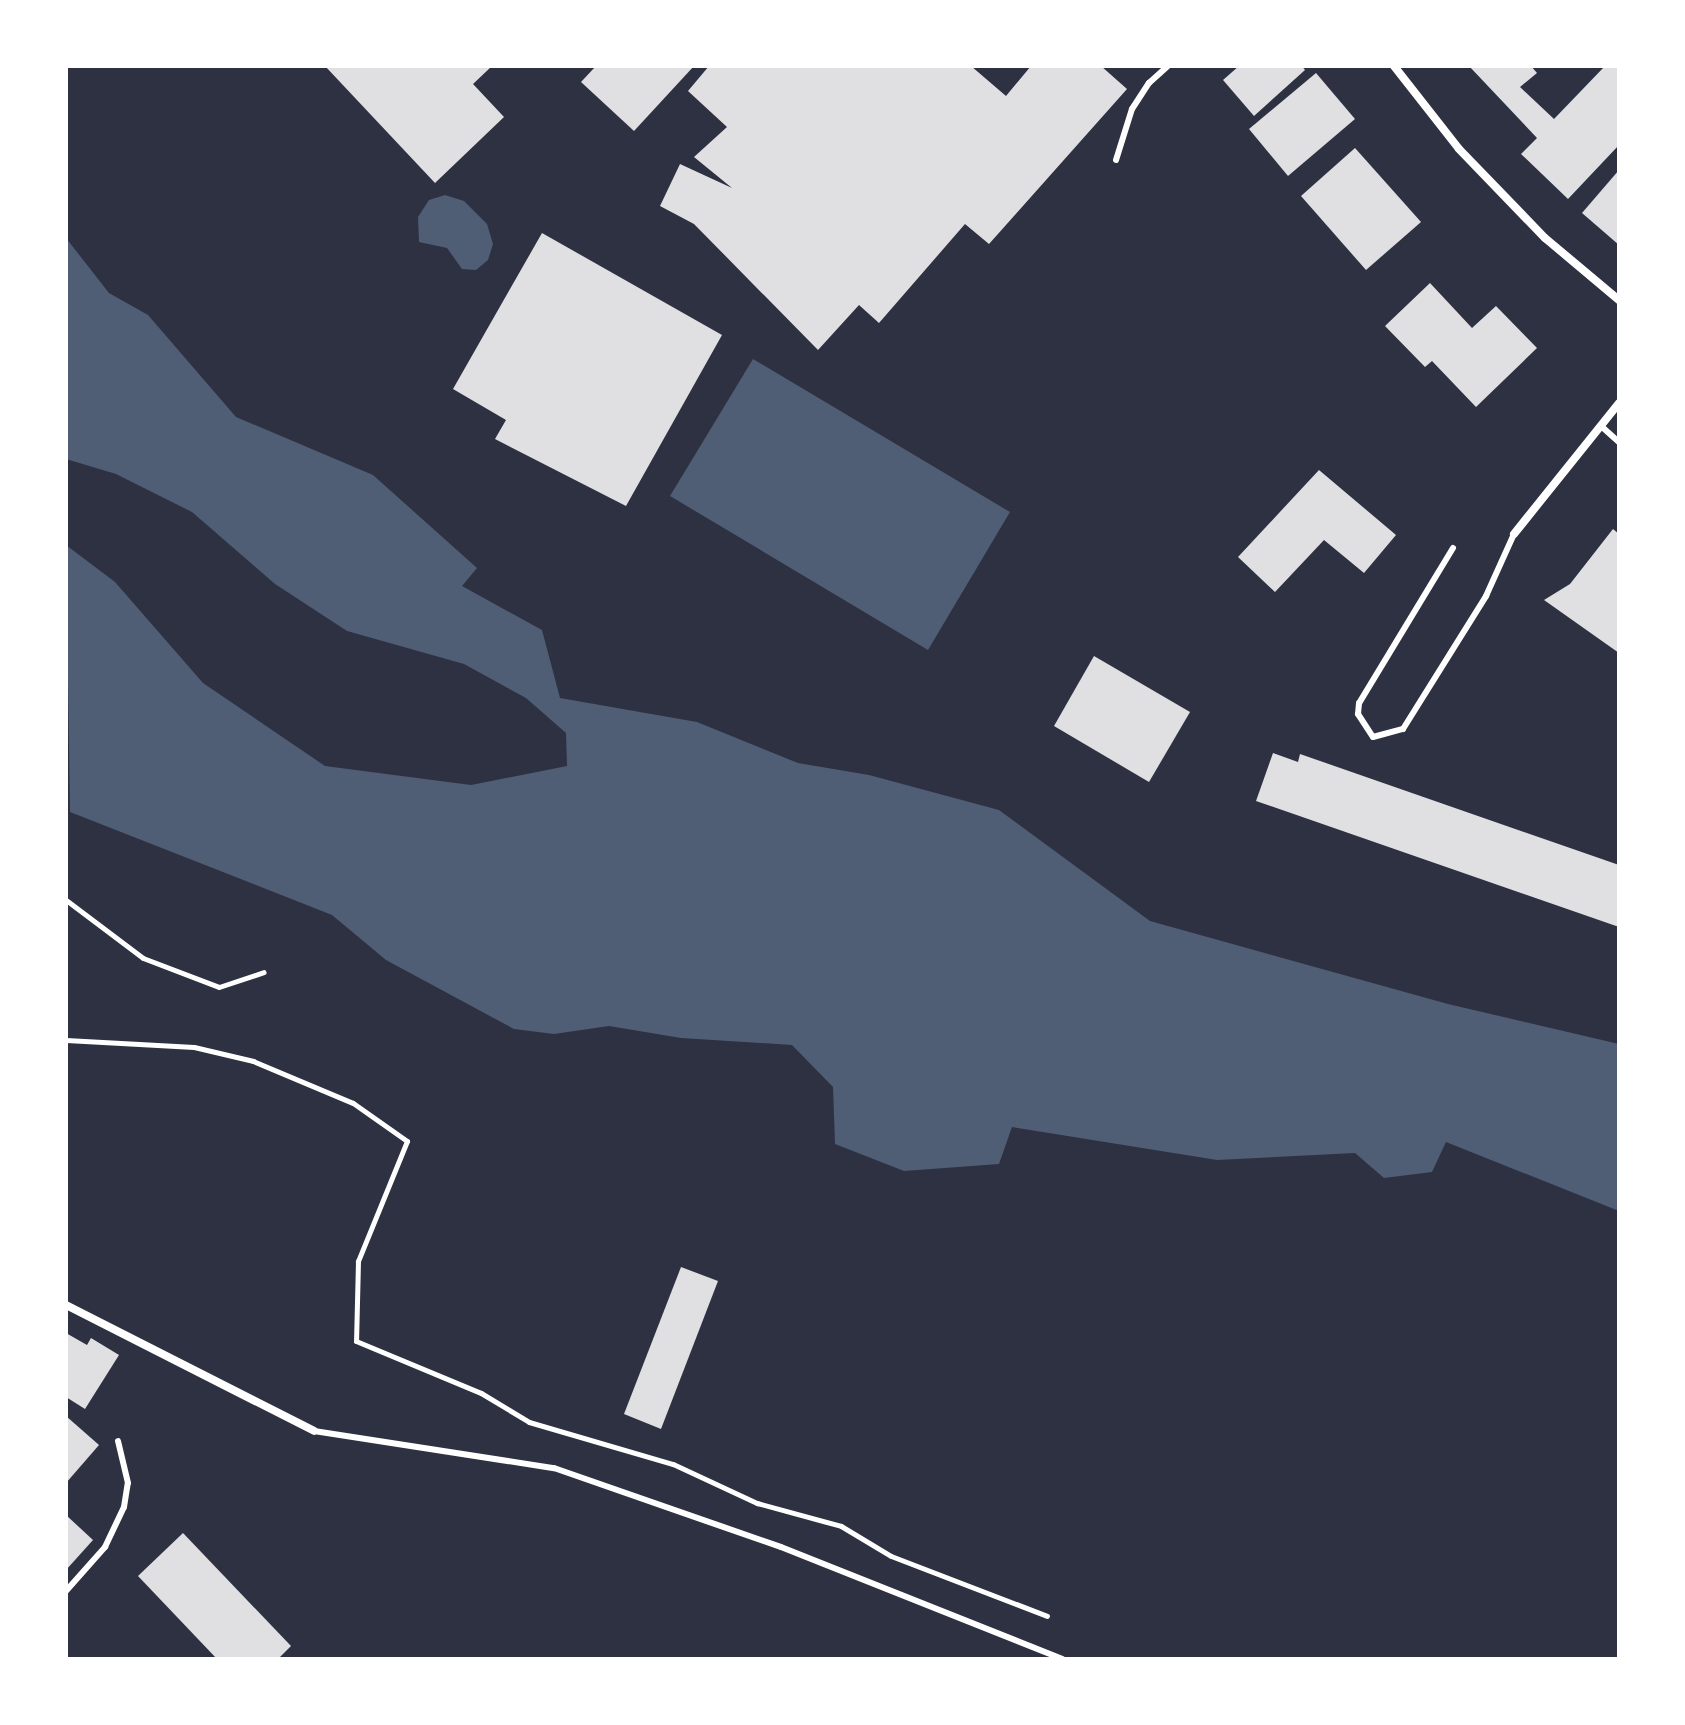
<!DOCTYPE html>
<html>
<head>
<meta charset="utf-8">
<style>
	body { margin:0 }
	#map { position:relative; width:1685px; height:1725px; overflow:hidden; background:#2d3142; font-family:"PT Sans",sans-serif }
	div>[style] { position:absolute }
	.water>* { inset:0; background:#4f5d75 }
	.building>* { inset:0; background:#e0e0e3 }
	.path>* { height:5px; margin:-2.5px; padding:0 2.5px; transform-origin:2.5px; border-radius:2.5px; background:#fff }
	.service>* { height:6px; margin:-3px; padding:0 3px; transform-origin:3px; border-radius:3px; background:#fff }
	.minor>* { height:8px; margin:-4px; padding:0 4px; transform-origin:4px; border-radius:4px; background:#fff }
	span { translate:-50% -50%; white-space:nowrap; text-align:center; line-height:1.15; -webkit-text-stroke:7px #fff; paint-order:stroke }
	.frame { position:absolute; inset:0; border:68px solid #fff; pointer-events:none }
</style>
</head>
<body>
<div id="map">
	<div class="water">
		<i style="clip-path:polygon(445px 195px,464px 201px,487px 224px,493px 244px,488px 260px,476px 270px,462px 269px,447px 248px,419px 242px,418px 217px,429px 200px)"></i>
		<i style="clip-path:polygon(66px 238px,109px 293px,148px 315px,236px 417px,373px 475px,477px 568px,462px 586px,542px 630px,560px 698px,697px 722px,798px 763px,869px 775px,999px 810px,1150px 921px,1448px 1004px,1619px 1044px,1619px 1211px,1446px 1142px,1432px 1172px,1384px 1178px,1355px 1153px,1217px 1160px,1012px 1127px,999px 1164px,904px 1171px,835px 1144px,833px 1087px,792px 1045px,681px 1038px,609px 1026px,554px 1034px,514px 1029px,386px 960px,332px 915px,70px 812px,66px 545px,115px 582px,203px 683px,325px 766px,471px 785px,567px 766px,566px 733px,526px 698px,464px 664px,347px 631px,275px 584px,192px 512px,116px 474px,66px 459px)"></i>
		<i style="clip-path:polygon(753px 359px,1010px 512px,928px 650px,670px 496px)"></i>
	</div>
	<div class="building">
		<i style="clip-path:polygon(325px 66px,492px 66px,473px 84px,504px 117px,435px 183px)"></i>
		<i style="clip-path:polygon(596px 66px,694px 66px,634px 131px,581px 82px)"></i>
		<i style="clip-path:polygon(709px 66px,971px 66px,1006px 96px,1031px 66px,1101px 66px,1127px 89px,989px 244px,965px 224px,879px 323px,859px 305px,818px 350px,694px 224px,660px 206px,680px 164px,732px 188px,694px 157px,727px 127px,688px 91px)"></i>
		<i style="clip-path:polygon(1239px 66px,1302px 66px,1305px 70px,1254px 116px,1223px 80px)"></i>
		<i style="clip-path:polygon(1469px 66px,1531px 66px,1537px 73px,1520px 87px,1554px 119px,1605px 66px,1619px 66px,1619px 145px,1568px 199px,1521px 154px,1537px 138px)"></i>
		<i style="clip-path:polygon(1316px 73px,1355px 119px,1288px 176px,1249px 129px)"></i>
		<i style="clip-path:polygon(1355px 148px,1421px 222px,1366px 270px,1301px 196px)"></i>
		<i style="clip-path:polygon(1619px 170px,1619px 245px,1582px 213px)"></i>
		<i style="clip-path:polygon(542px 233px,722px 335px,626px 506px,495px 439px,506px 420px,453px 389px)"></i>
		<i style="clip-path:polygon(1430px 283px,1472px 328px,1496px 306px,1537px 348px,1476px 407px,1432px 361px,1425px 367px,1385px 326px)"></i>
		<i style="clip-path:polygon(1319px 470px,1396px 535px,1364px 573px,1324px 540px,1275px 592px,1238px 557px)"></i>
		<i style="clip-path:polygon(1613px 529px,1619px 534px,1619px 653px,1544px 600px,1570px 584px)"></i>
		<i style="clip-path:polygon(1094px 656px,1190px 712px,1149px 782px,1054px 726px)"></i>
		<i style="clip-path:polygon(1273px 753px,1298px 762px,1300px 754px,1619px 865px,1619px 927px,1256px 801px)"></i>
		<i style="clip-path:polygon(681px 1267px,718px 1281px,661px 1429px,624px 1414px)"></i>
		<i style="clip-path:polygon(66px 1333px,87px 1345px,91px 1338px,119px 1355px,85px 1409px,66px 1397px)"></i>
		<i style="clip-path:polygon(66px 1416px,99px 1445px,66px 1483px)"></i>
		<i style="clip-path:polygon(66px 1515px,93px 1540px,66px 1570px)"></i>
		<i style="clip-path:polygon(183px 1533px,291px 1646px,278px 1659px,217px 1659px,138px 1576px)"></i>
	</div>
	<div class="path">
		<i style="left:66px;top:900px;width:96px;rotate:37deg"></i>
		<i style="left:143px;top:958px;width:81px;rotate:20.9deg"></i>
		<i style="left:219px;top:987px;width:47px;rotate:-18.4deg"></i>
		<i style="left:66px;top:1040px;width:128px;rotate:3.1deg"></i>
		<i style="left:194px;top:1047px;width:61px;rotate:13.3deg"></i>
		<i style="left:253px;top:1061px;width:108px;rotate:22.8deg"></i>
		<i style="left:353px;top:1103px;width:66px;rotate:35.1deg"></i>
		<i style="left:407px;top:1141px;width:130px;rotate:112.2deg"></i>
		<i style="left:358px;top:1261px;width:80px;rotate:91.4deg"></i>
		<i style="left:356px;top:1341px;width:135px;rotate:22.6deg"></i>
		<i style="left:481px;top:1393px;width:56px;rotate:31.1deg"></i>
		<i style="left:529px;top:1422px;width:150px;rotate:16.3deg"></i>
		<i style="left:673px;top:1464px;width:93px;rotate:24.9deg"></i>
		<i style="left:757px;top:1503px;width:87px;rotate:15.3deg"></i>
		<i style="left:841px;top:1526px;width:58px;rotate:31deg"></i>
		<i style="left:891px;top:1556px;width:167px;rotate:21deg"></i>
	</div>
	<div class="service">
		<i style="left:1116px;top:160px;width:53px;rotate:-72.6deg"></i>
		<i style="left:1132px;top:109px;width:31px;rotate:-57deg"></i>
		<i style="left:1149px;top:83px;width:25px;rotate:-42deg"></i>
		<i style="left:1601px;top:426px;width:24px;rotate:42deg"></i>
		<i style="left:1453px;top:548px;width:181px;rotate:121.2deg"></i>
		<i style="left:1359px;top:703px;width:11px;rotate:95deg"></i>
		<i style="left:1358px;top:714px;width:27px;rotate:57deg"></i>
		<i style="left:1373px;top:737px;width:31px;rotate:-15deg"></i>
		<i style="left:1403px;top:729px;width:157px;rotate:-58deg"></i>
		<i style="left:1486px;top:596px;width:68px;rotate:-65.7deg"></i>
		<i style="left:314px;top:1431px;width:243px;rotate:8.8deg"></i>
		<i style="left:554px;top:1468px;width:240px;rotate:19.2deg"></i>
		<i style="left:781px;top:1547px;width:303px;rotate:21.7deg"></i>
		<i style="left:66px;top:1591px;width:59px;rotate:-48.4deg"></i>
		<i style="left:105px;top:1547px;width:44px;rotate:-64.6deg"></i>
		<i style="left:124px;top:1507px;width:24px;rotate:-81deg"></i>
		<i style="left:128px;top:1483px;width:43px;rotate:-103.4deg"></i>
	</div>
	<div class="minor">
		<i style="left:1394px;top:66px;width:105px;rotate:51.9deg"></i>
		<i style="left:1459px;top:149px;width:124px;rotate:46deg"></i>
		<i style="left:1545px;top:238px;width:97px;rotate:40deg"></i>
		<i style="left:1514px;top:534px;width:168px;rotate:-51.3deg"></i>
		<i style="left:66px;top:1305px;width:278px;rotate:26.9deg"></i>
	</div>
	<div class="frame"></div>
</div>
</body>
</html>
